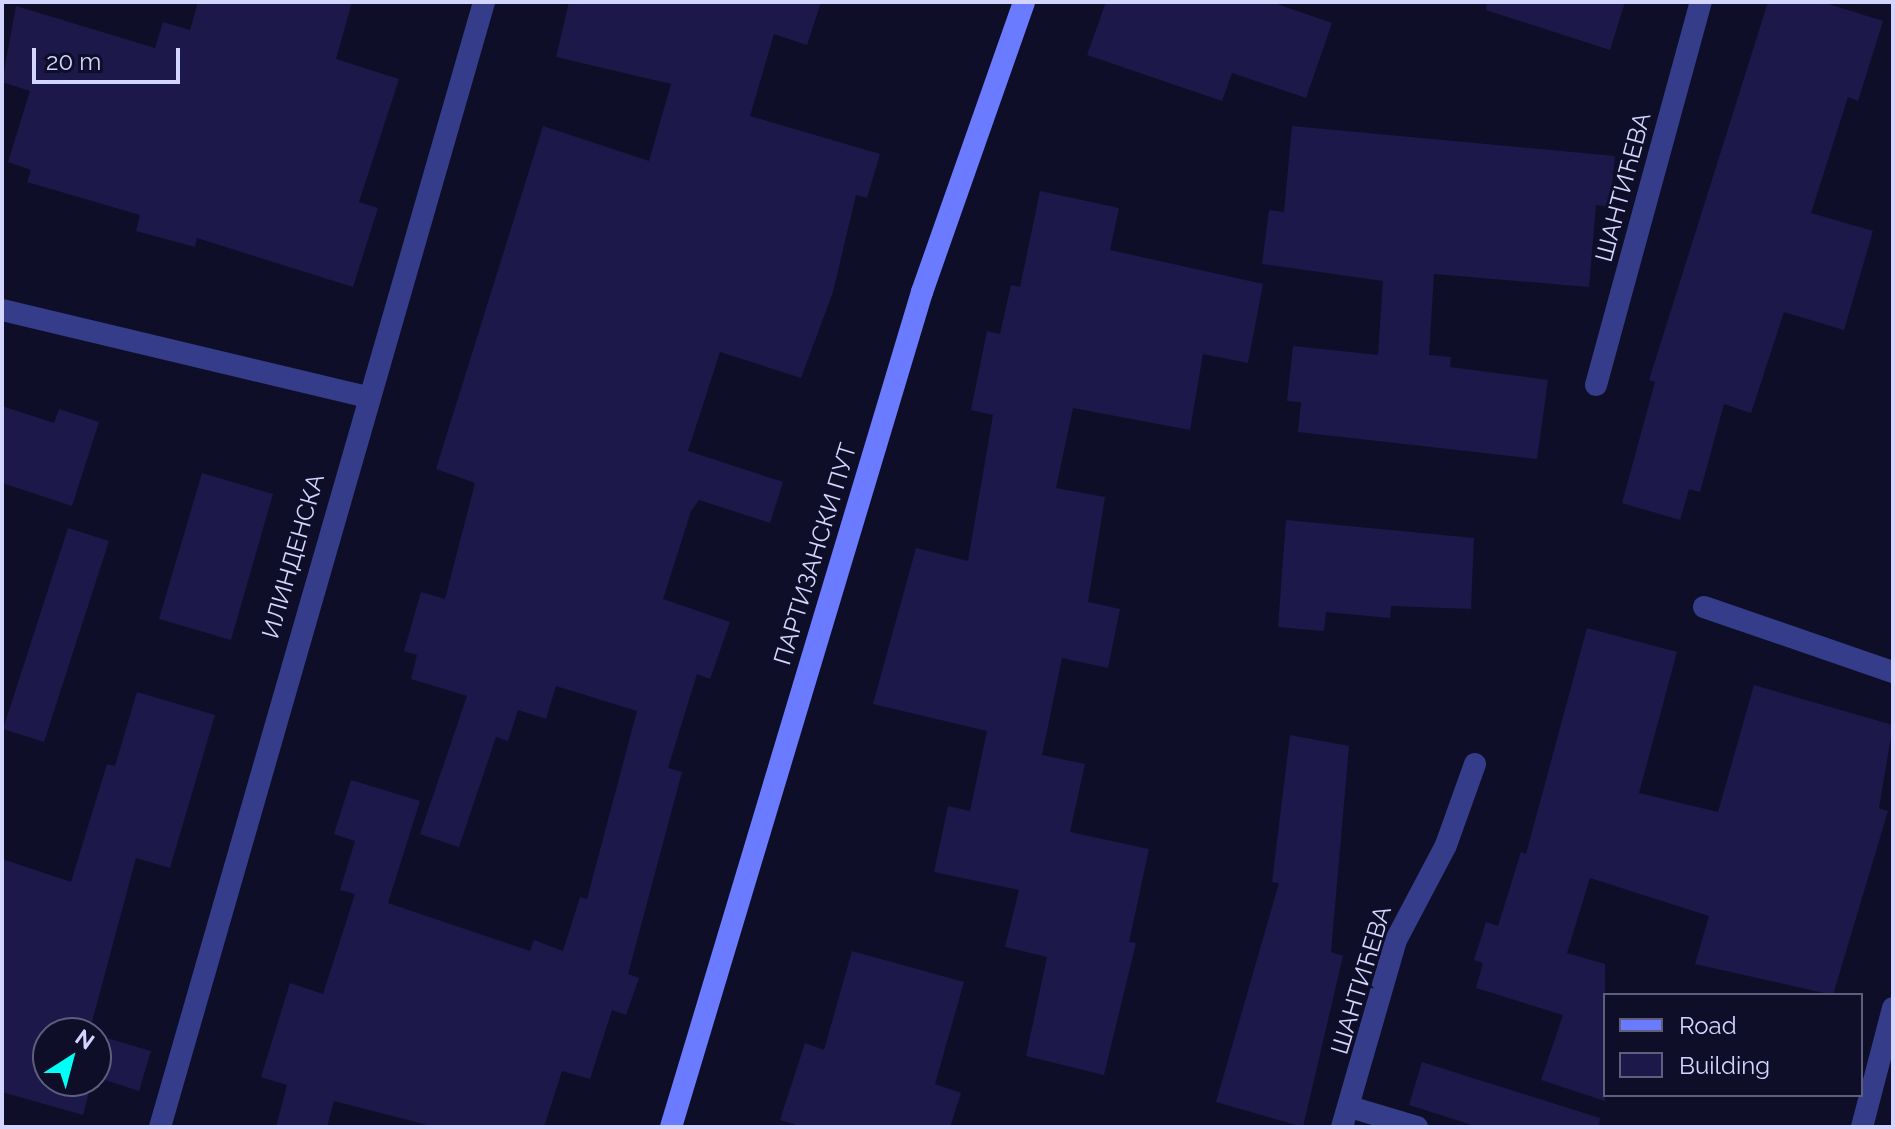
<!DOCTYPE html>
<html>
<head>
<meta charset="utf-8">
<style>
	body { margin:0 }
	#map { position:relative; width:1895px; height:1129px; overflow:hidden; background:#0f0e28; font-family:Raleway,sans-serif }
	div>[style] { position:absolute }
	.building>* { inset:0; background:#1c184a }
	.minor>* { height:22px; margin:-11px; padding:0 11px; transform-origin:11px; border-radius:11px; background:#353d8a }
	.secondary>* { height:22px; margin:-11px; padding:0 11px; transform-origin:11px; border-radius:11px; background:#6b7bff }
	span { translate:-50% -50%; white-space:nowrap; text-align:center; line-height:1.15; -webkit-text-stroke:6px #0f0e28; paint-order:stroke }
	.street-label { font-size:24px; color:#d4d5ff }
	.frame { position:absolute; inset:0; border:4px solid #d4d5ff; pointer-events:none }
	.legend { position:absolute; left:1603px; top:993px; width:260px; height:104px; box-sizing:border-box; background:#0f0e28; border:2px solid #5e5e7e; margin:0; padding:10px 14px; list-style:none; font-size:24px; color:#d4d5ff }
	.legend li { display:flex; align-items:center; gap:16px; height:40px }
	.legend b { width:40px; border:2px solid #5e5e7e }
	.north { position:absolute; left:32px; top:1017px; width:80px; height:80px; box-sizing:border-box; background:#0f0e28; border:2px solid #5e5e7e; border-radius:50%; rotate:36deg; font-size:22px; font-weight:700; line-height:32px; text-align:center; color:#d4d5ff }
	.north::after { content:''; display:block; margin:auto; width:28px; height:36px; background:#00fff7; clip-path:polygon(50% 0,100% 100%,50% 72%,0 100%) }
	.scale { position:absolute; left:32px; top:48px; width:148px; height:36px; box-sizing:border-box; border:4px solid #d4d5ff; border-top:0; padding-left:10px; font-size:24px; line-height:28px; white-space:nowrap; color:#d4d5ff; -webkit-text-stroke:6px #0f0e28; paint-order:stroke }
</style>
</head>
<body>
<div id="map">
	<div class="building">
		<i style="clip-path:polygon(198px 2px,352px 2px,336px 59px,399px 79px,359px 202px,378px 208px,353px 287px,197px 238px,195px 247px,136px 231px,140px 215px,27px 182px,31px 170px,8px 162px,30px 91px,2px 82px,16px 6px,155px 48px,163px 22px,190px 30px)"></i>
		<i style="clip-path:polygon(569px 2px,821px 2px,807px 45px,774px 34px,750px 116px,880px 154px,867px 198px,856px 195px,833px 292px,801px 378px,720px 352px,688px 451px,783px 482px,770px 523px,699px 500px,691px 511px,663px 599px,730px 622px,710px 679px,697px 674px,668px 768px,682px 772px,628px 974px,639px 978px,626px 1015px,612px 1010px,590px 1079px,562px 1071px,544px 1127px,435px 1127px,334px 1101px,327px 1127px,276px 1127px,287px 1085px,261px 1077px,290px 983px,323px 994px,355px 894px,340px 890px,355px 841px,334px 834px,351px 780px,420px 801px,388px 903px,530px 951px,534px 940px,563px 951px,580px 897px,587px 899px,637px 711px,556px 686px,546px 719px,518px 710px,508px 741px,496px 737px,459px 847px,420px 834px,467px 696px,411px 679px,417px 655px,404px 651px,421px 592px,445px 599px,475px 483px,436px 469px,543px 126px,649px 161px,671px 84px,556px 57px)"></i>
		<i style="clip-path:polygon(1106px 2px,1271px 2px,1332px 23px,1306px 98px,1232px 73px,1222px 101px,1087px 55px)"></i>
		<i style="clip-path:polygon(1487px 2px,1625px 2px,1610px 50px,1486px 10px)"></i>
		<i style="clip-path:polygon(1768px 2px,1822px 2px,1883px 21px,1858px 101px,1848px 97px,1811px 213px,1873px 231px,1844px 330px,1784px 312px,1751px 413px,1724px 404px,1700px 492px,1689px 489px,1680px 520px,1622px 503px,1655px 382px,1649px 380px)"></i>
		<i style="clip-path:polygon(1292px 126px,1615px 156px,1610px 207px,1596px 205px,1589px 287px,1434px 274px,1429px 355px,1451px 357px,1450px 367px,1548px 380px,1537px 459px,1298px 432px,1301px 402px,1287px 401px,1293px 346px,1378px 355px,1383px 281px,1262px 264px,1269px 210px,1284px 212px)"></i>
		<i style="clip-path:polygon(1040px 191px,1119px 208px,1110px 250px,1263px 284px,1248px 363px,1203px 354px,1190px 430px,1073px 408px,1056px 488px,1105px 497px,1088px 602px,1120px 609px,1108px 668px,1062px 658px,1042px 755px,1085px 764px,1070px 832px,1149px 849px,1129px 942px,1136px 943px,1104px 1075px,1026px 1056px,1047px 957px,1005px 947px,1019px 890px,934px 872px,948px 806px,970px 811px,987px 731px,873px 704px,916px 548px,968px 561px,993px 415px,971px 410px,987px 331px,1000px 334px,1011px 285px,1020px 287px)"></i>
		<i style="clip-path:polygon(2px 406px,54px 423px,59px 409px,99px 422px,72px 506px,2px 483px)"></i>
		<i style="clip-path:polygon(202px 473px,273px 494px,231px 640px,159px 619px)"></i>
		<i style="clip-path:polygon(1286px 520px,1474px 538px,1471px 609px,1391px 606px,1390px 618px,1326px 612px,1324px 631px,1278px 627px)"></i>
		<i style="clip-path:polygon(68px 528px,109px 541px,44px 742px,3px 729px)"></i>
		<i style="clip-path:polygon(1587px 628px,1677px 652px,1639px 793px,1718px 812px,1754px 685px,1893px 725px,1879px 808px,1888px 811px,1833px 995px,1695px 964px,1709px 916px,1590px 878px,1567px 953px,1605px 964px,1605px 1101px,1541px 1080px,1563px 1015px,1476px 988px,1483px 963px,1474px 960px,1486px 922px,1498px 926px,1521px 852px,1526px 854px)"></i>
		<i style="clip-path:polygon(137px 692px,215px 715px,170px 868px,136px 858px,89px 1033px,48px 1033px,48px 1081px,92px 1081px,83px 1115px,2px 1092px,2px 859px,71px 882px,107px 764px,115px 766px)"></i>
		<i style="clip-path:polygon(1290px 735px,1349px 746px,1331px 952px,1343px 956px,1303px 1127px,1216px 1102px,1279px 883px,1272px 882px)"></i>
		<i style="clip-path:polygon(852px 951px,964px 982px,935px 1084px,961px 1093px,950px 1127px,803px 1127px,780px 1120px,805px 1043px,824px 1050px)"></i>
		<i style="clip-path:polygon(96px 1035px,151px 1051px,139px 1091px,96px 1077px)"></i>
		<i style="clip-path:polygon(1422px 1062px,1600px 1118px,1599px 1127px,1478px 1127px,1409px 1105px)"></i>
	</div>
	<div class="minor">
		<i style="left:2px;top:310px;width:375px;rotate:13.4deg"></i>
		<i style="left:1596px;top:385px;width:397px;rotate:-74.7deg"></i>
		<i style="left:1704px;top:607px;width:200px;rotate:19deg"></i>
		<i style="left:1350px;top:1107px;width:70px;rotate:16.6deg"></i>
		<i style="left:160px;top:1127px;width:1171px;rotate:-73.93deg"></i>
		<i style="left:1342px;top:1127px;width:195px;rotate:-73.9deg"></i>
		<i style="left:1396px;top:940px;width:107px;rotate:-62.2deg"></i>
		<i style="left:1446px;top:845px;width:86px;rotate:-70.3deg"></i>
		<i style="left:1862px;top:1127px;width:123px;rotate:-75.4deg"></i>
	</div>
	<div class="secondary">
		<i style="left:671px;top:1127px;width:872px;rotate:-73.27deg"></i>
		<i style="left:922px;top:292px;width:307px;rotate:-70.6deg"></i>
	</div>
	<div class="street-label">
		<span style="left:1623px;top:187px;rotate:-75deg">ШАНТИЋЕВА</span>
		<span style="left:815px;top:554px;rotate:-73deg">ПАРТИЗАНСКИ ПУТ</span>
		<span style="left:293px;top:556px;rotate:-74deg">ИЛИНДЕНСКА</span>
		<span style="left:1361px;top:980px;rotate:-73deg">ШАНТИЋЕВА</span>
	</div>
	<div class="frame"></div>
	<ul class="legend">
	<li><b style="height:10px;background:#6b7bff"></b>Road</li>
	<li><b style="height:22px;background:#1c184a"></b>Building</li>
	</ul>
	<div class="north">N</div>
	<div class="scale">20 m</div>
</div>
</body>
</html>
